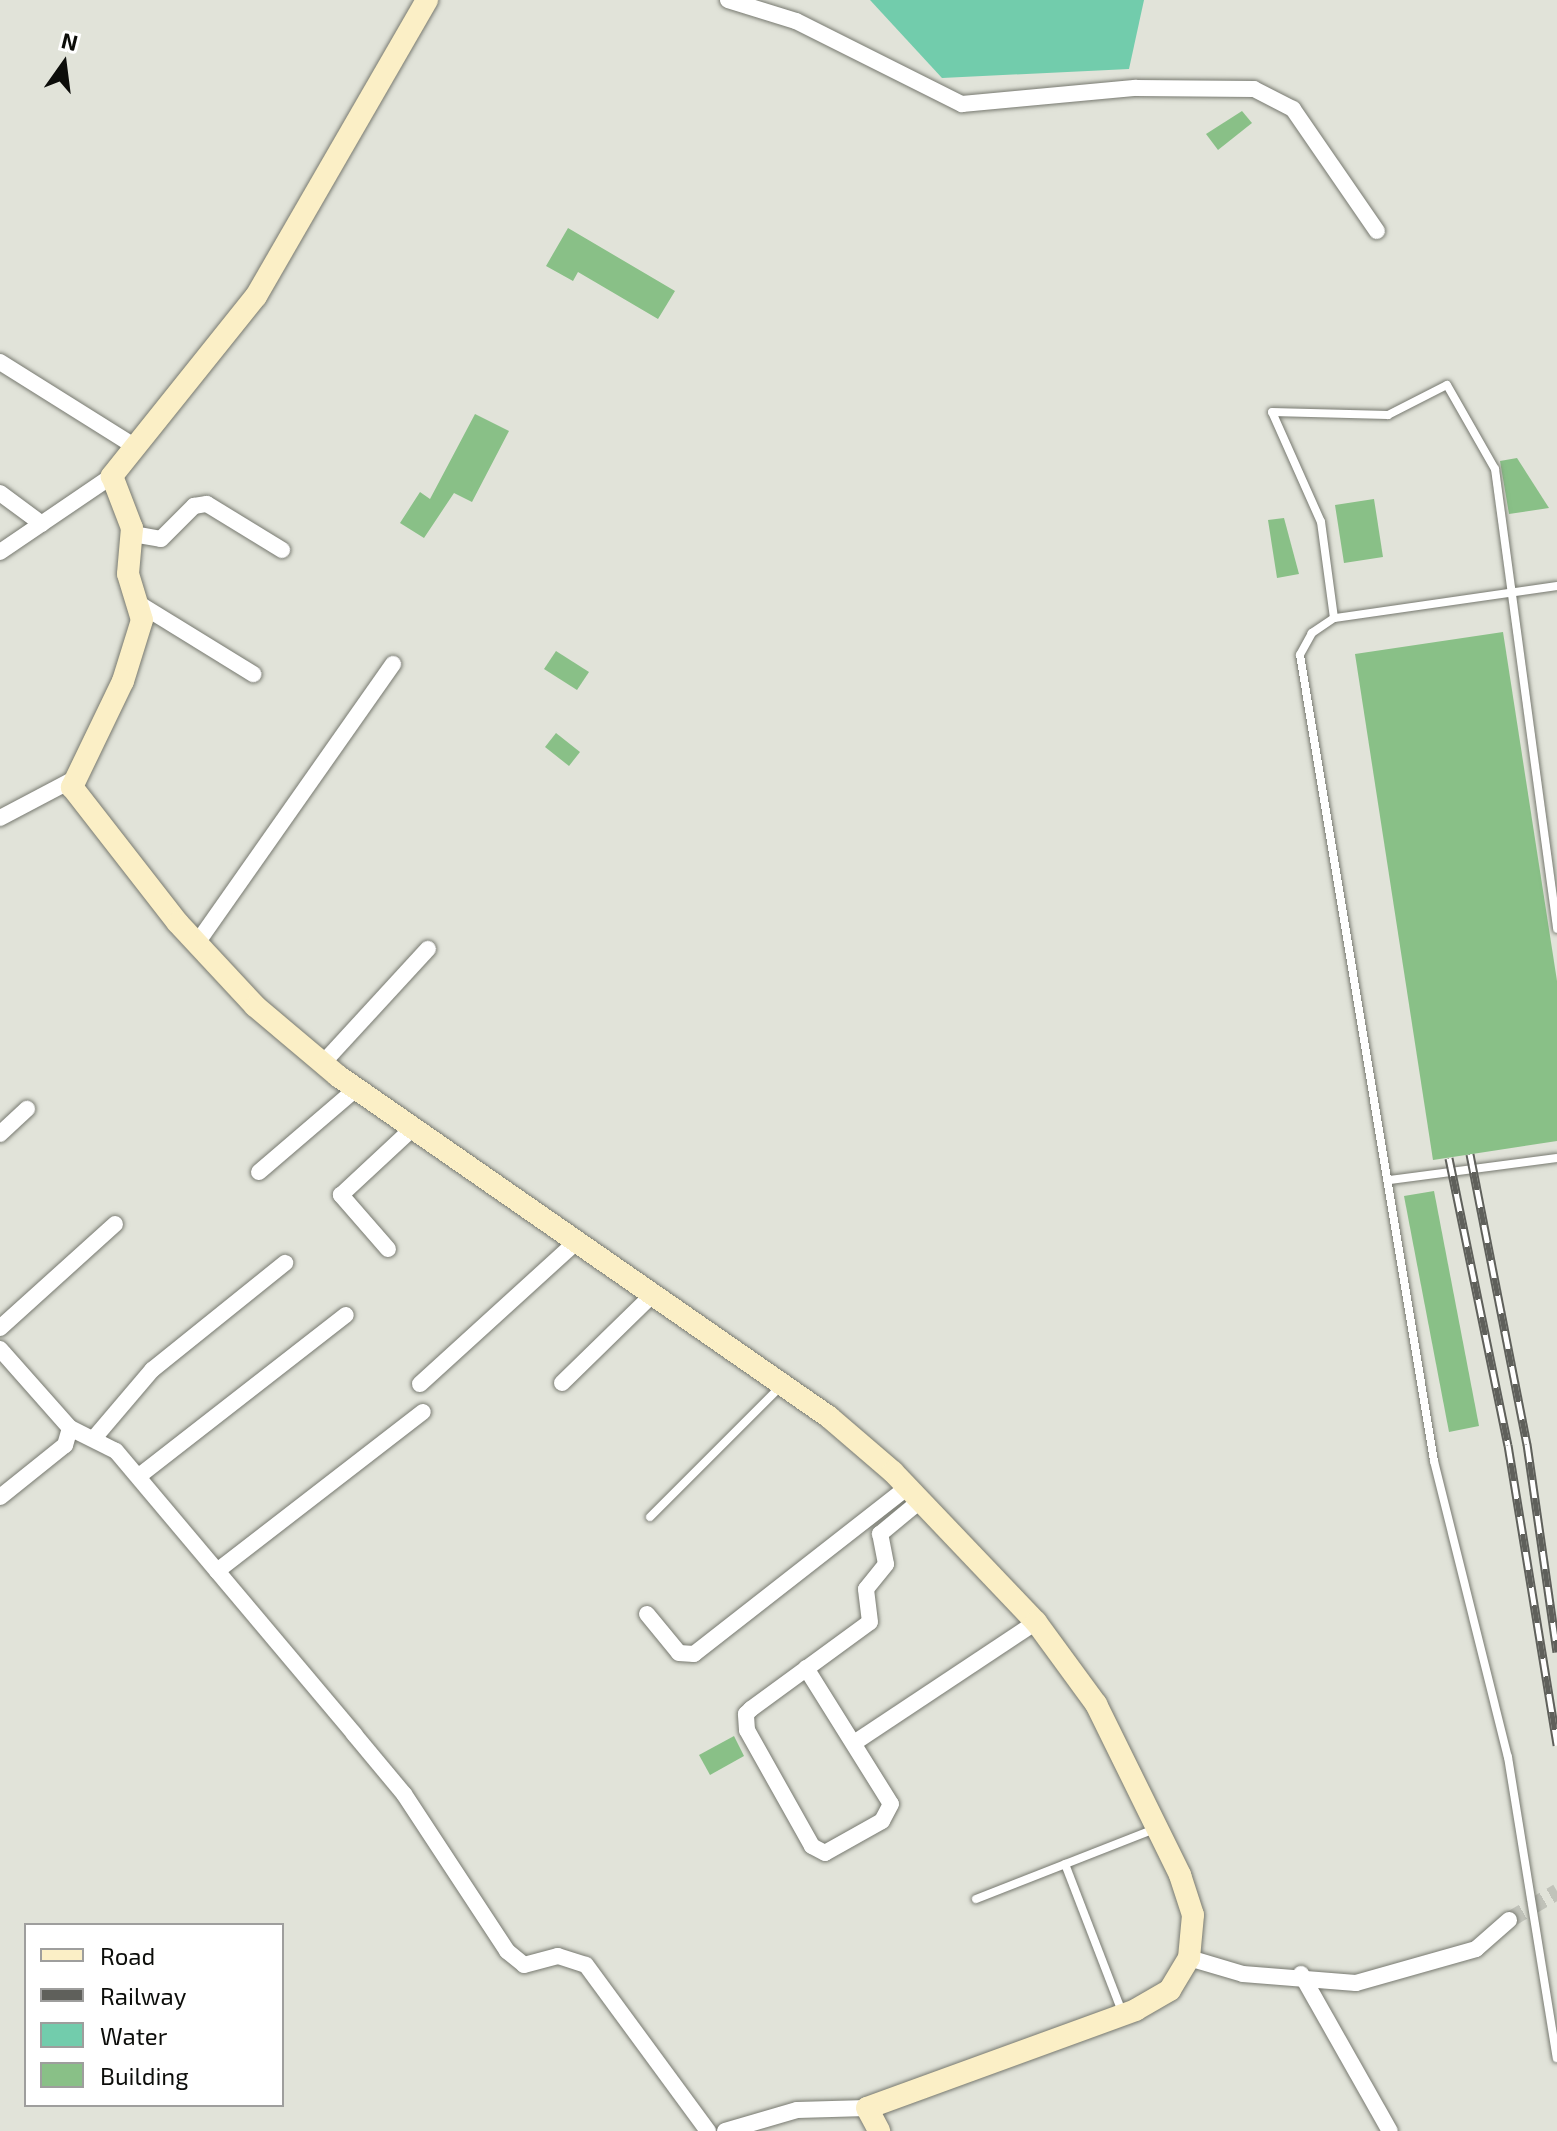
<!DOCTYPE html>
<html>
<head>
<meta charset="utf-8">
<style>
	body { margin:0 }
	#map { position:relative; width:1557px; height:2131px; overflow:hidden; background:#e1e3d9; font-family:"Exo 2",sans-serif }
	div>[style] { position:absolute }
	.water>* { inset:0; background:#72ccac }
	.building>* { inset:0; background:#89c087 }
	.street-tunnel>* { height:16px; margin-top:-8px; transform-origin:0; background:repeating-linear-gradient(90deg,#c1c3ba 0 16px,transparent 0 24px) }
	.roads { filter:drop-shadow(0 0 2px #777970) drop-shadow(0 0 2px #777970) }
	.lane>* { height:8px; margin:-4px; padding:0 4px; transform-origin:4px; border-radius:4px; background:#fff }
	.street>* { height:16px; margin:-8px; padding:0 8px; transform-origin:8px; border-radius:8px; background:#fff }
	.secondary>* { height:22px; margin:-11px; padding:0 11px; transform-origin:11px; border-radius:11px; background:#fbefc6 }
	.rail>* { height:9px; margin-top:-4.5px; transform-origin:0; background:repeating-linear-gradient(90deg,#fff 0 18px,#5f605b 0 36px); box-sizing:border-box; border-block:2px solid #5f605b }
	span { translate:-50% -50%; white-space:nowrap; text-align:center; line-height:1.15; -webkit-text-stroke:8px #fff; paint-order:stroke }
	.legend { position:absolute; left:24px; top:1923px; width:260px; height:184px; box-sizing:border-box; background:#fff; border:2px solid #9e9e9d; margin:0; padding:10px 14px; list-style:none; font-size:24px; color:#0c0d0a }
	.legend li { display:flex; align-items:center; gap:16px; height:40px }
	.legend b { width:40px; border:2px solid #9e9e9d }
	.north { position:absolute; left:24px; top:24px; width:80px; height:80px; -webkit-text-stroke:6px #fff; paint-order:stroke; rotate:14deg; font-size:22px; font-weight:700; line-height:32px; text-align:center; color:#0c0d0a }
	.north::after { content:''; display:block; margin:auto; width:28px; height:36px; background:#0c0d0a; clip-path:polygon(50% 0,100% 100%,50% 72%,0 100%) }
</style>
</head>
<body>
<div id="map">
	<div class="water">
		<i style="clip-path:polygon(870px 0,1144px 0,1129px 69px,942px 78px)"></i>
	</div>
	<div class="building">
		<i style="clip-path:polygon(1242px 111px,1252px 123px,1218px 150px,1206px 134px)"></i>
		<i style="clip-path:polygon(568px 228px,675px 291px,658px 319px,578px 272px,573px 281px,546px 266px)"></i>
		<i style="clip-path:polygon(475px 414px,509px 431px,472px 502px,454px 493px,424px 538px,400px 523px,420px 492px,430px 499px)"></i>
		<i style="clip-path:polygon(1517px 458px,1549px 508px,1509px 514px,1500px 461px)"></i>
		<i style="clip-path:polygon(1374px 499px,1383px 557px,1344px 563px,1335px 505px)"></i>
		<i style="clip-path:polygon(1284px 518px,1299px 574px,1277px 578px,1268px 520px)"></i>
		<i style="clip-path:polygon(1503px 632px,1557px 981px,1557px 1141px,1433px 1160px,1355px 654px)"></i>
		<i style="clip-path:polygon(556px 651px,589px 672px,577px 690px,544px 669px)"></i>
		<i style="clip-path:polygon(556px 733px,580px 752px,569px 766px,545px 747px)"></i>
		<i style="clip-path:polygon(1434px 1191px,1479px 1426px,1449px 1432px,1404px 1196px)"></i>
		<i style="clip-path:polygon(734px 1736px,744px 1756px,710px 1775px,699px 1755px)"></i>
	</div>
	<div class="street-tunnel">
		<i style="left:1509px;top:1920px;width:56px;rotate:-30.3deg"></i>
	</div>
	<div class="roads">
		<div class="lane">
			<i style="left:1557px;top:586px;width:225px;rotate:171.8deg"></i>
			<i style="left:1334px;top:618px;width:27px;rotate:146deg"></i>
			<i style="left:1312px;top:633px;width:25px;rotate:119deg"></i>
			<i style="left:1300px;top:655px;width:817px;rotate:80.56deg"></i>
			<i style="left:1434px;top:1461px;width:305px;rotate:76deg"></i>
			<i style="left:1508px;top:1757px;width:305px;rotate:80.8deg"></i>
			<i style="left:1334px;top:618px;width:97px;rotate:-97.7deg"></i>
			<i style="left:1321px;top:522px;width:120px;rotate:-114deg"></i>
			<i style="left:1272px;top:412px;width:116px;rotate:1.5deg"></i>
			<i style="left:1388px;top:415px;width:66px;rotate:-27deg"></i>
			<i style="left:1447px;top:385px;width:97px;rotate:60.3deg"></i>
			<i style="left:1495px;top:469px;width:464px;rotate:82.3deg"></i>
			<i style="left:1390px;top:1180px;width:168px;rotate:-7.5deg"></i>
			<i style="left:650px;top:1517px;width:185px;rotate:-45deg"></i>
			<i style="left:1065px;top:1864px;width:159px;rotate:68.9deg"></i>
			<i style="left:976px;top:1899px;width:194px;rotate:-21.4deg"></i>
		</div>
		<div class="street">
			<i style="left:728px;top:0;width:71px;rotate:17.2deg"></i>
			<i style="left:796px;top:21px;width:186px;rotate:26.6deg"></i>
			<i style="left:962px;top:104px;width:175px;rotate:-5.3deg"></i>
			<i style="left:1136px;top:88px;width:118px;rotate:0.5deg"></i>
			<i style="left:1254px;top:89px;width:44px;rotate:27.1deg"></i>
			<i style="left:1293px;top:109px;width:148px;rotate:55.5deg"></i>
			<i style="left:0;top:362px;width:162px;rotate:32.1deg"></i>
			<i style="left:0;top:493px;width:52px;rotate:36.4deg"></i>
			<i style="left:133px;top:534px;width:28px;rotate:10deg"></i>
			<i style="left:161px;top:539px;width:47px;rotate:-45deg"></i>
			<i style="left:194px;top:506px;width:13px;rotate:-9deg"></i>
			<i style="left:207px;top:504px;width:88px;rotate:31.5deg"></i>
			<i style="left:0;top:552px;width:135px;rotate:-34.2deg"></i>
			<i style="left:141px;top:605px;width:132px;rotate:31.6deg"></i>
			<i style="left:0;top:818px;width:81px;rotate:-27.8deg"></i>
			<i style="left:197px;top:943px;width:341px;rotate:-54.9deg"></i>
			<i style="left:323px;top:1063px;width:155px;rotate:-47.4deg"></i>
			<i style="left:0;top:1134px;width:37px;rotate:-43deg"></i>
			<i style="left:259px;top:1172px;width:128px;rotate:-40.6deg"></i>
			<i style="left:388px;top:1249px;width:72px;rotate:-131deg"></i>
			<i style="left:341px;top:1195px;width:97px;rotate:-42.9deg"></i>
			<i style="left:0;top:1328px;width:155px;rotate:-42.1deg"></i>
			<i style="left:0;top:1349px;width:106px;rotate:48.5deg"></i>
			<i style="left:70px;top:1428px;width:18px;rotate:106deg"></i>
			<i style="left:65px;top:1445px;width:83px;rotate:141.3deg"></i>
			<i style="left:562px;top:1383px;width:124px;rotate:-44.3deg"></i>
			<i style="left:420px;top:1384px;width:208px;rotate:-42.3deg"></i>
			<i style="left:70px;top:1428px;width:51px;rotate:26.6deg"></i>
			<i style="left:116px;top:1451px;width:370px;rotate:49.9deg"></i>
			<i style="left:354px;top:1734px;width:78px;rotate:50.2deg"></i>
			<i style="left:404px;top:1794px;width:188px;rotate:56.7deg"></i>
			<i style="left:507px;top:1951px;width:22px;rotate:39deg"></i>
			<i style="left:524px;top:1965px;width:35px;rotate:-15deg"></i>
			<i style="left:558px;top:1956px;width:29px;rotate:18deg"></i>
			<i style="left:586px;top:1965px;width:206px;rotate:53.7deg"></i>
			<i style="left:95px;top:1437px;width:88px;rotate:-49.6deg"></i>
			<i style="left:152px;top:1370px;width:171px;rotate:-38.8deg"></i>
			<i style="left:139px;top:1476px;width:262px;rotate:-37.9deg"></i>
			<i style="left:217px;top:1571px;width:260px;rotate:-37.7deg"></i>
			<i style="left:647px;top:1614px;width:50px;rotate:50.6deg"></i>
			<i style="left:679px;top:1653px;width:15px;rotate:4deg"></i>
			<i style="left:694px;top:1654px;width:271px;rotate:-38deg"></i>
			<i style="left:806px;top:1668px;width:160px;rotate:58deg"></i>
			<i style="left:891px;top:1804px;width:19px;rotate:118deg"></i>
			<i style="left:882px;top:1821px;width:65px;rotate:150.7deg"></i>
			<i style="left:825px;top:1853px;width:15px;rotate:-152deg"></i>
			<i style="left:812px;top:1846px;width:133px;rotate:-119.3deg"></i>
			<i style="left:747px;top:1730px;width:16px;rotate:-94deg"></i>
			<i style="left:746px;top:1714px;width:7px;rotate:-45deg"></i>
			<i style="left:751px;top:1709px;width:147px;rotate:-36.2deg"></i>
			<i style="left:870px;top:1622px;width:33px;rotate:-97deg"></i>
			<i style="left:866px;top:1589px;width:32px;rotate:-51deg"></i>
			<i style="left:886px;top:1564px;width:31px;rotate:-101deg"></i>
			<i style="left:880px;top:1534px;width:53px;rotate:-39.7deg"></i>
			<i style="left:854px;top:1743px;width:219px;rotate:-33.6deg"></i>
			<i style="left:1189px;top:1958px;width:56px;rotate:16.5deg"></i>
			<i style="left:1243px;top:1974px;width:113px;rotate:4.6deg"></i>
			<i style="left:1356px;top:1983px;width:125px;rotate:-15.8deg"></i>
			<i style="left:1476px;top:1949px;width:44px;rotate:-41.3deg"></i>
			<i style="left:1301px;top:1974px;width:180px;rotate:60.5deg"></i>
			<i style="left:725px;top:2131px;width:75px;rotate:-16.3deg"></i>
			<i style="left:797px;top:2110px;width:70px;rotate:-1.6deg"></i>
		</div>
		<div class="secondary">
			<i style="left:427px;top:0;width:342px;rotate:120deg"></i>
			<i style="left:256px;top:296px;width:231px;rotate:128.7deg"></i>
			<i style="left:112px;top:476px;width:56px;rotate:69deg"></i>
			<i style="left:132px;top:528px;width:46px;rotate:95deg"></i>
			<i style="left:128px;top:574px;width:48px;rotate:73.1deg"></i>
			<i style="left:142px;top:620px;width:64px;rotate:107.3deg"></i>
			<i style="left:123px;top:681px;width:118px;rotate:115.7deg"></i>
			<i style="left:72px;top:787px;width:172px;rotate:52.1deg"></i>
			<i style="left:178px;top:923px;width:113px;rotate:47.1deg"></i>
			<i style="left:255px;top:1006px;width:109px;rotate:40.1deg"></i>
			<i style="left:338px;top:1076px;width:598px;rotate:34.78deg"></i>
			<i style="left:829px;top:1417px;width:84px;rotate:40.7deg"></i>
			<i style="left:893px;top:1472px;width:207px;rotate:46.4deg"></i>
			<i style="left:1036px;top:1622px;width:102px;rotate:53.8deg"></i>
			<i style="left:1096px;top:1704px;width:191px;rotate:63.8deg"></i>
			<i style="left:1180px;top:1875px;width:42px;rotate:72deg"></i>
			<i style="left:1193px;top:1915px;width:43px;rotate:95.3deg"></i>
			<i style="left:1189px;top:1958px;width:37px;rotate:121deg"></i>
			<i style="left:1170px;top:1990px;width:39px;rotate:150deg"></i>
			<i style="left:1136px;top:2010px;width:286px;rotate:160deg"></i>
			<i style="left:867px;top:2108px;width:26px;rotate:62deg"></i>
		</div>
	</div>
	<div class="rail">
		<i style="left:1470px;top:1154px;width:296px;rotate:78.9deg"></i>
		<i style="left:1527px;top:1444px;width:210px;rotate:81.8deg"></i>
		<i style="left:1449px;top:1158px;width:293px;rotate:78.4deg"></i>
		<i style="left:1508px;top:1445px;width:304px;rotate:80.7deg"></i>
	</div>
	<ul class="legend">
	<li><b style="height:10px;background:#fbefc6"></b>Road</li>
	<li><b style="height:10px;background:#5f605b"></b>Railway</li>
	<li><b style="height:22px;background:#72ccac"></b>Water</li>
	<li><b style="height:22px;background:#89c087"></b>Building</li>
	</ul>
	<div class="north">N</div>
</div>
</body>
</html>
